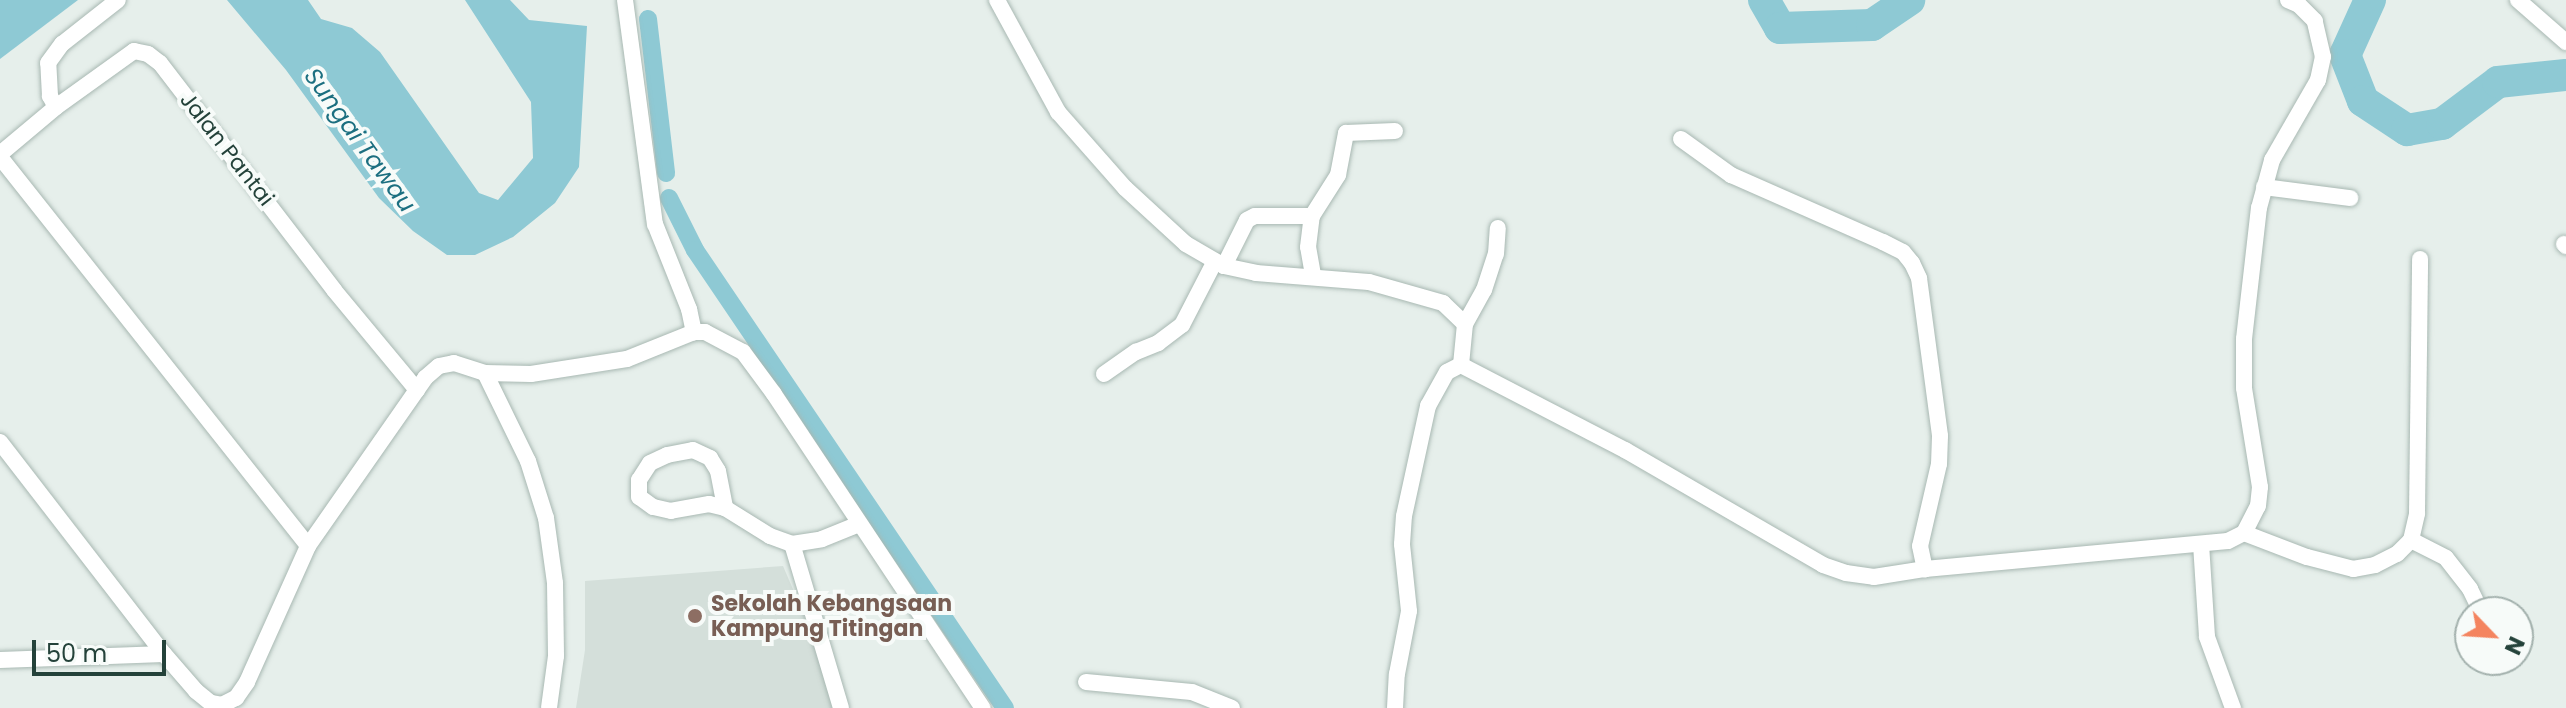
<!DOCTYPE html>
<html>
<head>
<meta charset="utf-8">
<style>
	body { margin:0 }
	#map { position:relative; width:2566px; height:708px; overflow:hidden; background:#e6efeb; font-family:Poppins,sans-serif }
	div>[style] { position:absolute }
	.built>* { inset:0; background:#d4dfda }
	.water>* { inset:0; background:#8ec9d4 }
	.canal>* { height:18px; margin:-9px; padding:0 9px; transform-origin:9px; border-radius:9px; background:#8ec9d4 }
	.river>* { height:32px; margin:-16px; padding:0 16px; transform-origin:16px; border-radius:16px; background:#8ec9d4 }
	.roads { filter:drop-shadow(0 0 2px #a8b8b2) drop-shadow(0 0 2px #a8b8b2) }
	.minor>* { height:16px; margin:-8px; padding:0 8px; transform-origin:8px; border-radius:8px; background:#fff }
	.dots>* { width:22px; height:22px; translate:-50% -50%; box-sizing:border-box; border:4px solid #f7fbf9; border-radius:50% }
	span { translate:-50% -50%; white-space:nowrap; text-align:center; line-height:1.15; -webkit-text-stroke:8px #f7fbf9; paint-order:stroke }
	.street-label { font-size:22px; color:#24423a }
	.education-label { font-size:22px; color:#785e54; font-weight:700 }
	.left { translate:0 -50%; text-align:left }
	.water-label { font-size:24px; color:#1c6f80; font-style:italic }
	.north { position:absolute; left:2454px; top:596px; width:80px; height:80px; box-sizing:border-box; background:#f7fbf9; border:2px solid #a3b1ad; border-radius:50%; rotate:115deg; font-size:22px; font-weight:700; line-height:32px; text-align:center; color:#24423a }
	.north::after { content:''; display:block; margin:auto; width:28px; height:36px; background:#f4845f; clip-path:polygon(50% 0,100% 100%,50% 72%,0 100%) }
	.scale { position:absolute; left:32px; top:640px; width:134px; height:36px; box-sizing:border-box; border:4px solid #24423a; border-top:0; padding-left:10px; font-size:24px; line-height:28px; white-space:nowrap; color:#24423a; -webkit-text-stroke:6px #f7fbf9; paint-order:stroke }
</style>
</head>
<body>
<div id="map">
	<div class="built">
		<i style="clip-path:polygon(783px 566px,820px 652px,833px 708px,576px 708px,585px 650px,585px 581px)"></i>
	</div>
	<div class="water">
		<i style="clip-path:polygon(0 0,78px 0,0 59px)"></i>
		<i style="clip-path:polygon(227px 0,308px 0,321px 19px,352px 28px,380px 52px,479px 193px,498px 200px,533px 158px,531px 102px,465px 0,510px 0,529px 20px,587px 26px,579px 167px,555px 203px,513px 237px,475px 255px,447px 255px,413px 231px,379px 198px,286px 70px)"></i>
	</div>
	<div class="canal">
		<i style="left:648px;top:19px;width:155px;rotate:83.3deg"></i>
		<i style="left:669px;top:198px;width:58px;rotate:63.4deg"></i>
		<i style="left:695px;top:250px;width:553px;rotate:55.91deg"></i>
	</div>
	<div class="river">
		<i style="left:1764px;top:0;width:32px;rotate:60deg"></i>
		<i style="left:1780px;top:28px;width:92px;rotate:-1.9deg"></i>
		<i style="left:1872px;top:25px;width:45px;rotate:-34deg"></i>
		<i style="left:2370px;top:0;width:60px;rotate:114.4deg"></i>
		<i style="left:2345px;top:55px;width:49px;rotate:68.6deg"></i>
		<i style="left:2363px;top:101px;width:53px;rotate:33.4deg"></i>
		<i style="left:2407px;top:130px;width:36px;rotate:-10deg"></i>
		<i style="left:2442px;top:124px;width:70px;rotate:-36.9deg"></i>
		<i style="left:2498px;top:82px;width:68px;rotate:-5.9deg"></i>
	</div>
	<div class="roads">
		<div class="minor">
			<i style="left:625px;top:0;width:226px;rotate:82.4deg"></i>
			<i style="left:655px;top:224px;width:92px;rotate:68.2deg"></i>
			<i style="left:689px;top:309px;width:24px;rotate:78deg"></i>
			<i style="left:997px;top:0;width:128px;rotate:61.4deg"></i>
			<i style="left:1058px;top:112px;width:101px;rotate:48.6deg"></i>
			<i style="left:1125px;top:188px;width:83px;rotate:42.6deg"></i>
			<i style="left:1186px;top:244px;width:44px;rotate:30.1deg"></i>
			<i style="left:1224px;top:266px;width:33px;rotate:12deg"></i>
			<i style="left:1256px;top:273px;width:113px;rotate:4.6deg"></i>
			<i style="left:1369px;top:282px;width:77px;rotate:15.8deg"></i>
			<i style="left:1443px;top:303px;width:30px;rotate:44deg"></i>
			<i style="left:1465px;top:324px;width:41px;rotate:95.6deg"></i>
			<i style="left:2518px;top:0;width:64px;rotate:41.2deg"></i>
			<i style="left:56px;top:107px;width:13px;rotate:-119deg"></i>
			<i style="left:50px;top:96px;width:33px;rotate:-93deg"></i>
			<i style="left:48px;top:63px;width:24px;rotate:-54deg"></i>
			<i style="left:62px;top:44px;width:71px;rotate:-38.2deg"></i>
			<i style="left:1681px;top:139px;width:62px;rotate:35.8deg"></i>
			<i style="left:1731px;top:175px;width:166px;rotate:23.8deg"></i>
			<i style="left:1883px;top:242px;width:22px;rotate:27deg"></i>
			<i style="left:1903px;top:252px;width:14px;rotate:51deg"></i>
			<i style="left:1912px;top:263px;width:17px;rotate:65deg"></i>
			<i style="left:1919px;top:278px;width:159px;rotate:82.4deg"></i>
			<i style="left:1940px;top:436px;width:28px;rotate:92deg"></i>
			<i style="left:1939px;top:464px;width:84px;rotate:103deg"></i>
			<i style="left:1920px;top:546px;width:24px;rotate:78deg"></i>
			<i style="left:0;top:154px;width:73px;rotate:-40deg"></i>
			<i style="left:56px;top:107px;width:96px;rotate:-35.7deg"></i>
			<i style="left:134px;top:51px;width:14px;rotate:12deg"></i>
			<i style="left:148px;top:54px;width:15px;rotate:37deg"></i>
			<i style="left:160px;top:63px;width:286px;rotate:52.5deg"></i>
			<i style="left:334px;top:290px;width:130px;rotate:50.3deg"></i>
			<i style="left:0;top:157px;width:496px;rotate:51.6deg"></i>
			<i style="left:2264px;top:187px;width:87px;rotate:7.3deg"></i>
			<i style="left:2564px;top:244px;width:3px;rotate:45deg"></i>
			<i style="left:1224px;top:266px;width:51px;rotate:-63.4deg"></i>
			<i style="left:1247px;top:220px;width:9px;rotate:-27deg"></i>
			<i style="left:1255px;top:216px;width:57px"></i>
			<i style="left:1313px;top:275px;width:28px;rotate:-100deg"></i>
			<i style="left:1308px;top:247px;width:31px;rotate:-83deg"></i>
			<i style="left:1312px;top:216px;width:49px;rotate:-57.6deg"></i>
			<i style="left:1338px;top:175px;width:43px;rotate:-79.2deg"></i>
			<i style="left:1346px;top:133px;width:49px;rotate:-2.3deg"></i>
			<i style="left:1465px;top:324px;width:39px;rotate:-61deg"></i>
			<i style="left:1484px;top:290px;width:38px;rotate:-72deg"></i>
			<i style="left:1496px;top:254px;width:26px;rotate:-86deg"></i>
			<i style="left:485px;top:373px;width:98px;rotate:64deg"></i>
			<i style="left:528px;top:461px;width:60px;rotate:72.5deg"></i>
			<i style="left:546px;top:518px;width:66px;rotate:82.1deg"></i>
			<i style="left:555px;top:583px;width:73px;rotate:89.2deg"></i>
			<i style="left:556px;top:656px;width:52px;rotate:97.7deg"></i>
			<i style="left:1104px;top:374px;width:39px;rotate:-35deg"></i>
			<i style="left:1136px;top:352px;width:24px;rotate:-22deg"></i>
			<i style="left:1158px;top:343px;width:30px;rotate:-37deg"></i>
			<i style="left:1182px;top:325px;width:72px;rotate:-62.7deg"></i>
			<i style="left:0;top:442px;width:268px;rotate:52.3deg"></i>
			<i style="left:164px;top:654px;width:49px;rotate:49.1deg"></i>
			<i style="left:196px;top:691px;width:19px;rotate:39deg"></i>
			<i style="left:211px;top:703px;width:11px;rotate:10deg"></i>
			<i style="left:222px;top:705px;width:16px;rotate:-27deg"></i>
			<i style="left:236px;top:698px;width:19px;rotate:-55deg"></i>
			<i style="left:247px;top:682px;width:149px;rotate:-65.8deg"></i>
			<i style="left:308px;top:546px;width:205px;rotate:-55.1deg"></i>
			<i style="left:425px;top:378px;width:18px;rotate:-41deg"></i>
			<i style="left:439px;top:366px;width:15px;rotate:-11deg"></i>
			<i style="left:454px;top:363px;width:33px;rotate:18deg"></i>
			<i style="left:485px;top:373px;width:46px;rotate:1.2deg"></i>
			<i style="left:531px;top:374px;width:97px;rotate:-8.9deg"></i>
			<i style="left:627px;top:359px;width:72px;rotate:-21.9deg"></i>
			<i style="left:694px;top:332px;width:11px"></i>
			<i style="left:705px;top:332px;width:43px;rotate:27.8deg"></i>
			<i style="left:743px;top:352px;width:52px;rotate:53.6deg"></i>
			<i style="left:774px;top:394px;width:377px;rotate:56.4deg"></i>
			<i style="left:725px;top:508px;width:16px;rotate:-166deg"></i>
			<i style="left:709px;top:504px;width:39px;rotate:170deg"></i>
			<i style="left:671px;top:511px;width:18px;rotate:-167deg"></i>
			<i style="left:653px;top:507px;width:17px;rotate:-144deg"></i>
			<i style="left:639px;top:497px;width:17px;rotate:-90deg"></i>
			<i style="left:639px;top:480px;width:20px;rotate:-57deg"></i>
			<i style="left:650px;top:463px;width:19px;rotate:-25deg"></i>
			<i style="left:667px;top:455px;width:26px;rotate:-11deg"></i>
			<i style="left:693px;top:450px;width:19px;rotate:25deg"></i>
			<i style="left:710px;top:458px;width:15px;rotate:58deg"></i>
			<i style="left:718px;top:471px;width:38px;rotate:79deg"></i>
			<i style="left:725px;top:508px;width:53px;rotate:31.9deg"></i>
			<i style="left:770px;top:536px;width:23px;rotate:20deg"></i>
			<i style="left:2244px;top:533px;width:67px;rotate:20.9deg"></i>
			<i style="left:2307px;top:557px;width:48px;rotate:14.6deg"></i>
			<i style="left:2353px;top:569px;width:22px;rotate:-10deg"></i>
			<i style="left:2375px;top:565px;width:25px;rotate:-27deg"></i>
			<i style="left:2397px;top:554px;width:20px;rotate:-45deg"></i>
			<i style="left:2411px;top:540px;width:28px;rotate:-77deg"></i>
			<i style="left:2417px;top:513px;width:254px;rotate:-89.3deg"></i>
			<i style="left:2411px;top:540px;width:39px;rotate:27deg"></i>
			<i style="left:2446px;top:558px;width:39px;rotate:52deg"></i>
			<i style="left:2470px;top:589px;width:25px;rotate:64deg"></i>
			<i style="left:2201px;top:544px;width:93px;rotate:86.3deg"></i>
			<i style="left:2207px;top:637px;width:76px;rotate:69.9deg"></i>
			<i style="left:0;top:660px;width:164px;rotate:-2.1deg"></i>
			<i style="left:1086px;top:682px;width:106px;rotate:5.4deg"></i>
			<i style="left:1192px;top:692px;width:43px;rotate:21.8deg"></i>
			<i style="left:841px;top:708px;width:171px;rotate:-106.6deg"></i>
			<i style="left:792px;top:544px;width:30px;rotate:-9deg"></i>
			<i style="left:822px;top:539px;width:40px;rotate:-22deg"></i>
			<i style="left:1395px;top:708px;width:34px;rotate:-87deg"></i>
			<i style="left:1397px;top:674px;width:64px;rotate:-79.2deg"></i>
			<i style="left:1409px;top:611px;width:67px;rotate:-96deg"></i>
			<i style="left:1402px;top:544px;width:28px;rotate:-86deg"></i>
			<i style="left:1404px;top:516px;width:113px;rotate:-77.7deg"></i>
			<i style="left:1428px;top:406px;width:39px;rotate:-61deg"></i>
			<i style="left:1447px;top:372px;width:16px;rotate:-27deg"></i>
			<i style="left:1461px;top:365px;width:185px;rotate:27.4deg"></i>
			<i style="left:1625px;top:450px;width:229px;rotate:30.1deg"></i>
			<i style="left:1823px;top:565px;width:24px;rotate:19deg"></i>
			<i style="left:1846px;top:573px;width:28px;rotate:8deg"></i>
			<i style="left:1874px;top:577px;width:52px;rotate:-8.9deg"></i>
			<i style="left:1925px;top:569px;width:304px;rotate:-5.3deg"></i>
			<i style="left:2228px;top:541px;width:18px;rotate:-27deg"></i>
			<i style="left:2244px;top:533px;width:30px;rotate:-63deg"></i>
			<i style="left:2258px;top:506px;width:19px;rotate:-84deg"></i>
			<i style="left:2260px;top:487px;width:100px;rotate:-99.2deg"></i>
			<i style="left:2244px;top:388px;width:49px;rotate:-90deg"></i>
			<i style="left:2244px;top:339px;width:132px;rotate:-83.5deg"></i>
			<i style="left:2259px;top:208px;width:50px;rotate:-74.8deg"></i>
			<i style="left:2272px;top:160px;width:92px;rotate:-60.1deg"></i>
			<i style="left:2318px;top:80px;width:24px;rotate:-78deg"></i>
			<i style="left:2323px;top:57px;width:37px;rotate:-103deg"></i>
			<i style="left:2315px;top:21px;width:23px;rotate:-135deg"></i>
			<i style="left:2299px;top:5px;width:12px;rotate:-156deg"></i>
		</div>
	</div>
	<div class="dots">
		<i style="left:695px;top:616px;background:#8d6e63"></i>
	</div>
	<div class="street-label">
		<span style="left:227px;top:149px;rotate:52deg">Jalan Pantai</span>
	</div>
	<div class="education-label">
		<span class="left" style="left:711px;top:616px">Sekolah Kebangsaan<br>Kampung Titingan</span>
	</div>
	<div class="water-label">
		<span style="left:360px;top:140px;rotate:54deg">Sungai Tawau</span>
	</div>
	<div class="north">N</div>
	<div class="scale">50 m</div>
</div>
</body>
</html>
